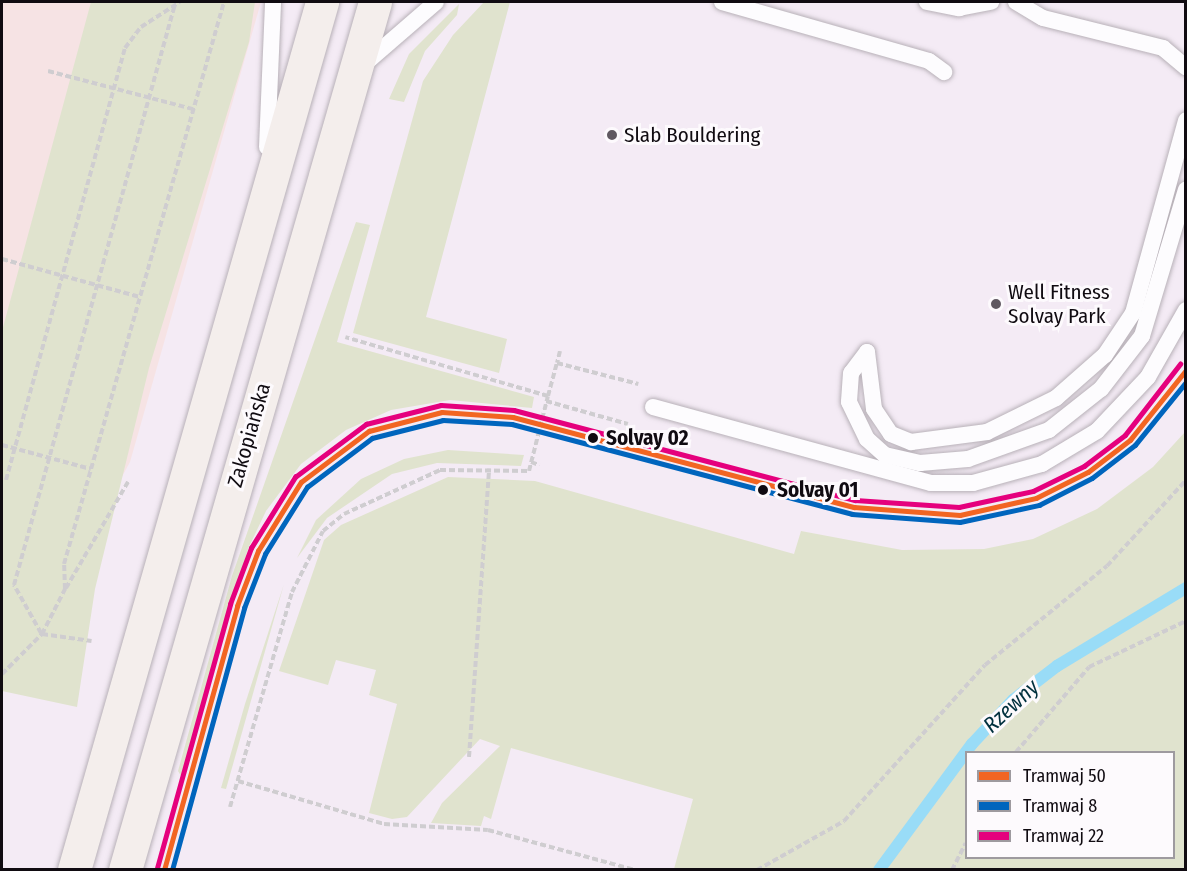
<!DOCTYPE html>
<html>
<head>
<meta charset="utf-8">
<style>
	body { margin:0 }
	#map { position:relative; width:1187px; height:871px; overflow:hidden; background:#f4ebf5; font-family:"Fira Sans Condensed",sans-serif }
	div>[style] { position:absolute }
	.commercial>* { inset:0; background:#f6e3e4 }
	.green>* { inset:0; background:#e0e3ce }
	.stream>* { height:12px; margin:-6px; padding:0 6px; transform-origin:6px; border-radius:6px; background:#99dcf7 }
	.path>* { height:4px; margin-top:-2px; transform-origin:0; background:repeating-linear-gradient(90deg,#cfcdd0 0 6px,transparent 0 9px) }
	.roads { filter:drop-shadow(0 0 2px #b8b1b8) drop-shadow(0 0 2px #b8b1b8) }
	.lane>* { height:16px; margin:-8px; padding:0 8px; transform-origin:8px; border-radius:8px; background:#fdfcfe }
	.primary>* { height:33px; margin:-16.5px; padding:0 16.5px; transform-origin:16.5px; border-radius:16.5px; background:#f4eeec }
	.tram-1>* { height:4.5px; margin:-2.25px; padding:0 2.25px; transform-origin:2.25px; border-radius:2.25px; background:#f26522 }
	.tram-2>* { height:4.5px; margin:-2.25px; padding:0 2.25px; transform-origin:2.25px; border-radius:2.25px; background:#0065bd }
	.tram-3>* { height:4.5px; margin:-2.25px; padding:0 2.25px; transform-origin:2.25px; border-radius:2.25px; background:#e5007d }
	.dots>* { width:16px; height:16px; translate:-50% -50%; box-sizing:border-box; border:3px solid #fdfafd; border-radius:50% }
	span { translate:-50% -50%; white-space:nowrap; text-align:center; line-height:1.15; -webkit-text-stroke:6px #fdfafd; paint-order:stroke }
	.poi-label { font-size:21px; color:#100b11 }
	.left { translate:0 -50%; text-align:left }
	.street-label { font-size:21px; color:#100b11 }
	.stop-label { font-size:21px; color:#100b11; font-weight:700 }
	.water-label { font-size:22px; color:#00303e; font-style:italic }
	.frame { position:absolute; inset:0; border:3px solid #100b11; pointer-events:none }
	.legend { position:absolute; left:965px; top:751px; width:210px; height:108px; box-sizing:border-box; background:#fdfafd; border:2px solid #9e9a9f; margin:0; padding:8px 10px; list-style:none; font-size:18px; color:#100b11 }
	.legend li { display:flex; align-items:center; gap:12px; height:30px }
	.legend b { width:30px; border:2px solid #9e9a9f }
</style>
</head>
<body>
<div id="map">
	<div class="commercial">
		<i style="clip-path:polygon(2px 2px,261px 2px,130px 462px,33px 640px,2px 632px)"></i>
	</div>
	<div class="green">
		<i style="clip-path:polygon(91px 2px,255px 2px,249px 42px,149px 368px,95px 589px,77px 707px,2px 691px,2px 331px)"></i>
		<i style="clip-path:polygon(484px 2px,510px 2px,426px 317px,507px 339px,499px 373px,353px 333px,423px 81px,453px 35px)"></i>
		<i style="clip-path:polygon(459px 4px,457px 15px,425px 51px,404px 102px,389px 99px,409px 54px)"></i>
		<i style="clip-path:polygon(356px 222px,370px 225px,337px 342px,534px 397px,532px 408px,450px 400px,391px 410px,346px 430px,301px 464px,266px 511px,248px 549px,181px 776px,178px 771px,232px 576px)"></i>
		<i style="clip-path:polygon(evenodd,1185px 432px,1185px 869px,674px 869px,693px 799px,511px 748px,491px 819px,484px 816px,481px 826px,431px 823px,442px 803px,500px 746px,480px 739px,407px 817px,392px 819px,369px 813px,397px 704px,369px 695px,376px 670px,336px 660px,328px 685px,279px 671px,324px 540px,341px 525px,448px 477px,535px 481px,794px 554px,801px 531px,902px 550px,984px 549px,1033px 539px,1097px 509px,1153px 467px,1185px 432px,1174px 752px,1174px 858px,966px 858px,966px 752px,1174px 752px)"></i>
		<i style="clip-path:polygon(448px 450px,524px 455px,521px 466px,437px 463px,392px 474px,327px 518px,297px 558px,316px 520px,361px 479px,404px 459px)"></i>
		<i style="clip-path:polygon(284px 584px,226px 789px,221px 788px,245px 704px)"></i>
	</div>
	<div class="stream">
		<i style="left:879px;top:870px;width:157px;rotate:-53.6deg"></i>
		<i style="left:972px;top:744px;width:60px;rotate:-47deg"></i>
		<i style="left:1013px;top:700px;width:56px;rotate:-37.7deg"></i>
		<i style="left:1057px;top:666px;width:151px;rotate:-31.2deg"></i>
	</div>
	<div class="path">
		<i style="left:48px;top:71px;width:150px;rotate:14.7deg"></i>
		<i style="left:2px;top:259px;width:143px;rotate:15.4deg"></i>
		<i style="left:560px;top:351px;width:12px;rotate:104deg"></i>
		<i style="left:557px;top:363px;width:84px;rotate:14.5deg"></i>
		<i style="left:548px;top:396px;width:34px;rotate:-75deg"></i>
		<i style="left:546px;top:401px;width:85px;rotate:15.7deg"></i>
		<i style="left:2px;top:445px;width:92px;rotate:15.1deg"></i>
		<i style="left:531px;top:462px;width:9px;rotate:21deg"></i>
		<i style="left:6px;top:480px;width:448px;rotate:-74.6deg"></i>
		<i style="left:125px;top:48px;width:26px;rotate:-53deg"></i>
		<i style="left:141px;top:27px;width:46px;rotate:-32.7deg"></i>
		<i style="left:66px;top:588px;width:123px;rotate:-59.7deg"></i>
		<i style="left:41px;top:633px;width:55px;rotate:-119.4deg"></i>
		<i style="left:14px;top:585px;width:603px;rotate:-74.51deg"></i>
		<i style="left:42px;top:634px;width:50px;rotate:8deg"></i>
		<i style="left:2px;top:674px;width:57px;rotate:-45deg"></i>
		<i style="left:42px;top:634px;width:51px;rotate:-62.9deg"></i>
		<i style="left:65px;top:589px;width:25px;rotate:-92deg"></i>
		<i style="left:64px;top:564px;width:584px;rotate:-74.11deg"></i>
		<i style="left:1016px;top:752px;width:112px;rotate:-49.3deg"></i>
		<i style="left:1089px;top:667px;width:107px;rotate:-25.4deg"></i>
		<i style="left:469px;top:757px;width:289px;rotate:-86deg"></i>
		<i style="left:238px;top:781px;width:152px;rotate:16.4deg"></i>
		<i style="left:384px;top:824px;width:104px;rotate:3.3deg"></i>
		<i style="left:488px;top:830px;width:152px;rotate:15.2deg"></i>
		<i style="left:230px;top:807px;width:224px;rotate:-73.9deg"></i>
		<i style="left:292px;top:592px;width:68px;rotate:-63.1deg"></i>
		<i style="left:323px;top:531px;width:27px;rotate:-39deg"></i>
		<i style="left:344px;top:514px;width:106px;rotate:-24.6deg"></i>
		<i style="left:440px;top:470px;width:89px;rotate:0.6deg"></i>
		<i style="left:529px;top:471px;width:77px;rotate:-75.8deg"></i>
		<i style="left:548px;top:396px;width:211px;rotate:-163.8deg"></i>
		<i style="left:757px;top:870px;width:100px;rotate:-29.4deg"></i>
		<i style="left:844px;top:821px;width:210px;rotate:-47.9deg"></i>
		<i style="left:985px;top:665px;width:157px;rotate:-39.1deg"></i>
		<i style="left:1107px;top:566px;width:117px;rotate:-47.4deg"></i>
		<i style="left:952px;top:870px;width:30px;rotate:-63deg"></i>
	</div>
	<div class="roads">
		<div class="lane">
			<i style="left:722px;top:2px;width:215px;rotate:15.9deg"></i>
			<i style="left:929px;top:61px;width:19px;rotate:36deg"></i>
			<i style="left:927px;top:2px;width:33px;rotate:11deg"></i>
			<i style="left:959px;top:8px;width:33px;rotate:-11deg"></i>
			<i style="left:1016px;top:2px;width:31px;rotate:31deg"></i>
			<i style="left:1043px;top:18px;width:124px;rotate:14deg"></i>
			<i style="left:1163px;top:48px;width:30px;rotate:40deg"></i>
			<i style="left:361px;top:67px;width:99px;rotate:-40.9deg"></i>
			<i style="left:267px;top:147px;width:145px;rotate:-87.6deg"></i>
			<i style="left:867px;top:352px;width:57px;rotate:83deg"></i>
			<i style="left:874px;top:409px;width:30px;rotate:56deg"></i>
			<i style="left:891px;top:434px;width:22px;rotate:22deg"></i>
			<i style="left:911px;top:442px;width:77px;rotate:-7.5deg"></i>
			<i style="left:987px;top:432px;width:77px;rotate:-26.2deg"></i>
			<i style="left:1056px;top:398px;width:65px;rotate:-41.3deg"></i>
			<i style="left:1105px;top:355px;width:50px;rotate:-56.3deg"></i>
			<i style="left:1133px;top:313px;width:200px;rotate:-74.6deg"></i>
			<i style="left:867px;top:352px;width:26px;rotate:127deg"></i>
			<i style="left:851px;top:373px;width:29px;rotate:94deg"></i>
			<i style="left:849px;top:402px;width:41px;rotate:64.1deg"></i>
			<i style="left:867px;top:439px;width:24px;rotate:42deg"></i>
			<i style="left:885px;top:455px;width:36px;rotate:13deg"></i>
			<i style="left:920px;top:463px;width:48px;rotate:-4.8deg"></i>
			<i style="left:968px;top:459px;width:86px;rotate:-19.7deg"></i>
			<i style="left:1049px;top:430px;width:66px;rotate:-38.3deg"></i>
			<i style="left:1101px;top:389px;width:67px;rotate:-52.3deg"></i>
			<i style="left:1142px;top:336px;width:153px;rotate:-73.3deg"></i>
			<i style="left:653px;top:407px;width:288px;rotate:15.3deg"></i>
			<i style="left:931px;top:483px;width:42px"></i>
			<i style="left:973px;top:483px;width:72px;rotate:-15.4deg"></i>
			<i style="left:1042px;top:464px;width:64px;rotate:-31deg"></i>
			<i style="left:1097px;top:431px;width:74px;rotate:-46.6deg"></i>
			<i style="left:1148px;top:377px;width:77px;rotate:-60.4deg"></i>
		</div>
		<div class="primary">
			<i style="left:74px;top:870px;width:903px;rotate:-74.05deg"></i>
			<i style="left:125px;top:870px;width:903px;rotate:-73.93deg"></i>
		</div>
	</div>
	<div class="tram-1">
		<i style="left:164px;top:870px;width:274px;rotate:-74.5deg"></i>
		<i style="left:237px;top:606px;width:59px;rotate:-69.1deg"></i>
		<i style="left:258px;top:551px;width:81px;rotate:-58.1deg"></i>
		<i style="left:301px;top:482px;width:85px;rotate:-36.9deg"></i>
		<i style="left:369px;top:431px;width:75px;rotate:-14.6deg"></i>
		<i style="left:442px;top:412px;width:71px;rotate:4deg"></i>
		<i style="left:513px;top:417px;width:353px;rotate:14.8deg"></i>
		<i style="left:854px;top:507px;width:106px;rotate:4.3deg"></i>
		<i style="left:960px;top:515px;width:78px;rotate:-12.6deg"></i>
		<i style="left:1036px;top:498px;width:58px;rotate:-26.6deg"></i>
		<i style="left:1088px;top:472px;width:53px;rotate:-37.3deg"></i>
		<i style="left:1130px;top:440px;width:90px;rotate:-51.3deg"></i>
	</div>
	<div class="tram-2">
		<i style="left:172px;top:870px;width:272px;rotate:-74.6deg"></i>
		<i style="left:244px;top:608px;width:58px;rotate:-68.7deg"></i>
		<i style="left:265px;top:554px;width:79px;rotate:-57.9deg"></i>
		<i style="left:307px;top:487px;width:81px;rotate:-37deg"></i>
		<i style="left:372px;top:438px;width:73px;rotate:-14.2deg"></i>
		<i style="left:443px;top:420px;width:69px;rotate:3.3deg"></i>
		<i style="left:512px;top:424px;width:352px;rotate:14.8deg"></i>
		<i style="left:852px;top:514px;width:108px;rotate:4.2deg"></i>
		<i style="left:960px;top:522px;width:81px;rotate:-12.1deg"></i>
		<i style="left:1039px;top:505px;width:59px;rotate:-27deg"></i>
		<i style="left:1092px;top:478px;width:54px;rotate:-37.5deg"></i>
		<i style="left:1135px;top:445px;width:81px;rotate:-51deg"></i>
	</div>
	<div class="tram-3">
		<i style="left:157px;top:868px;width:274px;rotate:-74.5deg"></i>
		<i style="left:230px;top:604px;width:60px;rotate:-69.4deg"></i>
		<i style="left:251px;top:548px;width:84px;rotate:-58.2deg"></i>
		<i style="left:295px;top:477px;width:89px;rotate:-36.7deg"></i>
		<i style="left:366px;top:424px;width:77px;rotate:-14.2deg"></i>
		<i style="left:441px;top:405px;width:73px;rotate:3.9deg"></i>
		<i style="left:514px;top:410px;width:353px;rotate:14.8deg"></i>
		<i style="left:855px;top:500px;width:104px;rotate:3.9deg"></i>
		<i style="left:959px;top:507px;width:76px;rotate:-12.2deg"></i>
		<i style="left:1033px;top:491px;width:57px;rotate:-26.1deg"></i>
		<i style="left:1084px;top:466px;width:51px;rotate:-37.1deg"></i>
		<i style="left:1125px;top:435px;width:90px;rotate:-52.2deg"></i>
	</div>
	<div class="dots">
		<i style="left:612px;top:135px;background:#605961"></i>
		<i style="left:996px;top:304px;background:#605961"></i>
		<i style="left:593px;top:438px;background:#100b11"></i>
		<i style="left:763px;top:490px;background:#100b11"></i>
	</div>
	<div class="poi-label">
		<span class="left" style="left:624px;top:135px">Slab Bouldering</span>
		<span class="left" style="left:1008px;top:304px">Well Fitness<br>Solvay Park</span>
	</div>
	<div class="street-label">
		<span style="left:249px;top:435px;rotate:-74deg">Zakopiańska</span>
	</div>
	<div class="stop-label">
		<span class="left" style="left:606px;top:438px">Solvay 02</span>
		<span class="left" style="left:777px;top:490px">Solvay 01</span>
	</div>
	<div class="water-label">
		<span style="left:1011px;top:706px;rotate:-43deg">Rzewny</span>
	</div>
	<div class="frame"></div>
	<ul class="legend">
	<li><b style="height:8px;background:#f26522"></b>Tramwaj 50</li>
	<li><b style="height:8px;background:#0065bd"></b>Tramwaj 8</li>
	<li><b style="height:8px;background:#e5007d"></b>Tramwaj 22</li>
	</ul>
</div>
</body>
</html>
